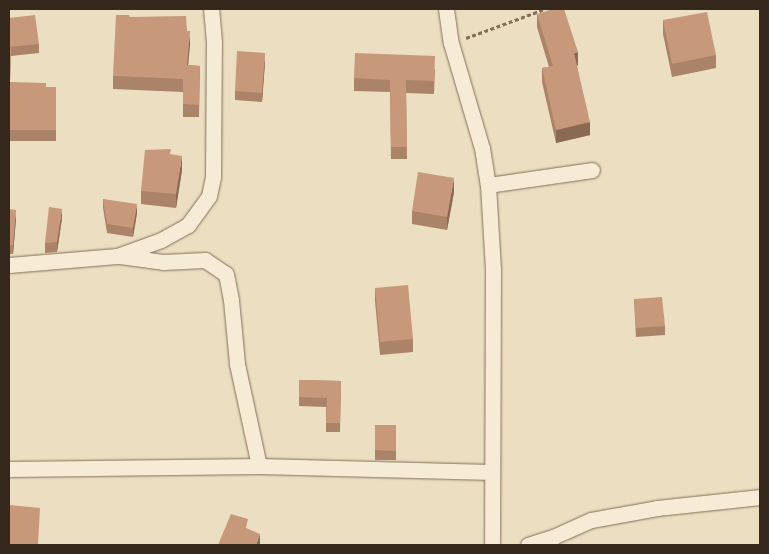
<!DOCTYPE html>
<html>
<head>
<meta charset="utf-8">
<style>
	body { margin:0 }
	#map { position:relative; width:769px; height:554px; overflow:hidden; background:#ebdec1; font-family:"Source Serif 4",serif }
	div>[style] { position:absolute }
	.path>* { height:3px; margin-top:-1.5px; transform-origin:0; background:repeating-linear-gradient(90deg,#836f5a 0 4px,transparent 0 6.5px) }
	.roads { filter:drop-shadow(0 0 1px #836f5a) drop-shadow(0 0 1px #836f5a) }
	.minor>* { height:15px; margin:-7.5px; padding:0 7.5px; transform-origin:7.5px; border-radius:7.5px; background:#f6ebd4 }
	.wall>* { inset:0; background:#ab8368 }
	.shaded-wall>* { inset:0; background:#8b6a55 }
	.building>* { inset:0; background:#c79879 }
	span { translate:-50% -50%; white-space:nowrap; text-align:center; line-height:1.15; -webkit-text-stroke:5px #f3e8d0; paint-order:stroke }
	.frame { position:absolute; inset:0; border:10px solid #34281d; pointer-events:none }
</style>
</head>
<body>
<div id="map">
	<div class="path">
		<i style="left:466px;top:38px;width:84px;rotate:-20.2deg"></i>
	</div>
	<div class="roads">
		<div class="minor">
			<i style="left:446px;top:9px;width:34px;rotate:82deg"></i>
			<i style="left:451px;top:43px;width:109px;rotate:73.6deg"></i>
			<i style="left:482px;top:148px;width:37px;rotate:81deg"></i>
			<i style="left:488px;top:185px;width:85px;rotate:86.6deg"></i>
			<i style="left:493px;top:270px;width:275px;rotate:90.2deg"></i>
			<i style="left:488px;top:185px;width:105px;rotate:-8.2deg"></i>
			<i style="left:120px;top:256px;width:43px;rotate:7.9deg"></i>
			<i style="left:163px;top:262px;width:42px;rotate:-2.7deg"></i>
			<i style="left:205px;top:260px;width:25px;rotate:34deg"></i>
			<i style="left:226px;top:274px;width:26px;rotate:79deg"></i>
			<i style="left:231px;top:300px;width:64px;rotate:84.6deg"></i>
			<i style="left:237px;top:364px;width:104px;rotate:77.8deg"></i>
			<i style="left:9px;top:265px;width:108px;rotate:-4.8deg"></i>
			<i style="left:117px;top:256px;width:47px;rotate:-20deg"></i>
			<i style="left:161px;top:240px;width:31px;rotate:-29deg"></i>
			<i style="left:188px;top:225px;width:36px;rotate:-54deg"></i>
			<i style="left:209px;top:196px;width:19px;rotate:-78deg"></i>
			<i style="left:213px;top:177px;width:135px;rotate:-89.6deg"></i>
			<i style="left:214px;top:42px;width:33px;rotate:-95deg"></i>
			<i style="left:9px;top:469px;width:250px;rotate:-0.7deg"></i>
			<i style="left:259px;top:466px;width:233px;rotate:1.5deg"></i>
			<i style="left:528px;top:545px;width:28px;rotate:-18deg"></i>
			<i style="left:555px;top:536px;width:39px;rotate:-24deg"></i>
			<i style="left:591px;top:520px;width:67px;rotate:-10.3deg"></i>
			<i style="left:657px;top:508px;width:104px;rotate:-6.1deg"></i>
		</div>
	</div>
	<div class="wall">
		<i style="clip-path:polygon(537px 14px,578px 65px,577px 66px,590px 135px,556px 143px,542px 82px,542px 68px,549px 67px,537px 27px)"></i>
		<i style="clip-path:polygon(9px 18px,39px 44px,39px 53px,11px 56px,10px 82px,46px 87px,56px 87px,56px 141px,10px 141px,10px 145px,9px 145px)"></i>
		<i style="clip-path:polygon(663px 20px,716px 55px,716px 68px,672px 77px,663px 34px)"></i>
		<i style="clip-path:polygon(187px 31px,190px 44px,188px 65px,200px 66px,199px 117px,183px 117px,183px 92px,113px 89px,113px 76px)"></i>
		<i style="clip-path:polygon(265px 62px,262px 102px,235px 100px,235px 91px)"></i>
		<i style="clip-path:polygon(435px 69px,434px 94px,406px 93px,407px 159px,391px 159px,390px 92px,354px 91px,354px 78px)"></i>
		<i style="clip-path:polygon(182px 170px,176px 208px,141px 204px,141px 191px)"></i>
		<i style="clip-path:polygon(454px 192px,447px 230px,412px 224px,412px 211px)"></i>
		<i style="clip-path:polygon(103px 199px,137px 213px,133px 237px,107px 233px,103px 208px)"></i>
		<i style="clip-path:polygon(9px 209px,16px 219px,13px 254px,9px 254px)"></i>
		<i style="clip-path:polygon(62px 218px,57px 252px,45px 253px,45px 243px)"></i>
		<i style="clip-path:polygon(375px 288px,413px 339px,413px 352px,380px 355px,375px 301px)"></i>
		<i style="clip-path:polygon(634px 299px,665px 326px,665px 335px,636px 337px)"></i>
		<i style="clip-path:polygon(299px 380px,341px 381px,340px 432px,326px 432px,326px 407px,299px 406px)"></i>
		<i style="clip-path:polygon(375px 425px,396px 425px,396px 460px,375px 460px)"></i>
	</div>
	<div class="shaded-wall">
		<i style="clip-path:polygon(190px 31px,190px 44px,187px 78px,187px 65px)"></i>
		<i style="clip-path:polygon(578px 52px,578px 65px,574px 67px,574px 53px)"></i>
		<i style="clip-path:polygon(265px 53px,265px 62px,262px 102px,262px 93px)"></i>
		<i style="clip-path:polygon(590px 122px,590px 135px,556px 143px,556px 130px)"></i>
		<i style="clip-path:polygon(182px 156px,182px 170px,176px 208px,176px 194px)"></i>
		<i style="clip-path:polygon(454px 178px,454px 192px,447px 230px,447px 217px)"></i>
		<i style="clip-path:polygon(137px 204px,137px 213px,133px 237px,133px 228px)"></i>
		<i style="clip-path:polygon(62px 209px,62px 218px,57px 252px,57px 242px)"></i>
		<i style="clip-path:polygon(16px 210px,16px 219px,13px 254px,13px 245px)"></i>
		<i style="clip-path:polygon(10px 292px,10px 302px,9px 311px,9px 302px)"></i>
		<i style="clip-path:polygon(260px 534px,260px 545px,256px 545px)"></i>
	</div>
	<div class="building">
		<i style="clip-path:polygon(553px 9px,564px 9px,578px 52px,574px 53px,590px 122px,556px 130px,542px 68px,553px 66px,537px 14px)"></i>
		<i style="clip-path:polygon(707px 12px,716px 55px,672px 64px,663px 20px)"></i>
		<i style="clip-path:polygon(35px 15px,39px 44px,9px 47px,9px 18px)"></i>
		<i style="clip-path:polygon(116px 15px,129px 15px,130px 17px,186px 16px,187px 31px,190px 31px,187px 65px,200px 66px,199px 105px,183px 104px,183px 79px,113px 76px)"></i>
		<i style="clip-path:polygon(9px 47px,11px 47px,10px 82px,46px 83px,46px 87px,56px 87px,56px 130px,10px 130px,10px 133px,9px 133px)"></i>
		<i style="clip-path:polygon(237px 51px,265px 53px,262px 93px,235px 91px)"></i>
		<i style="clip-path:polygon(355px 53px,435px 56px,434px 81px,406px 80px,407px 147px,391px 147px,390px 80px,354px 78px)"></i>
		<i style="clip-path:polygon(171px 149px,170px 154px,182px 156px,176px 194px,141px 191px,145px 150px)"></i>
		<i style="clip-path:polygon(418px 172px,454px 178px,447px 217px,412px 211px)"></i>
		<i style="clip-path:polygon(103px 199px,137px 204px,133px 228px,107px 224px)"></i>
		<i style="clip-path:polygon(49px 207px,62px 209px,57px 242px,45px 243px)"></i>
		<i style="clip-path:polygon(9px 209px,16px 210px,13px 245px,9px 245px)"></i>
		<i style="clip-path:polygon(408px 285px,413px 339px,380px 342px,375px 288px)"></i>
		<i style="clip-path:polygon(9px 292px,10px 292px,9px 302px)"></i>
		<i style="clip-path:polygon(662px 297px,665px 326px,636px 328px,634px 299px)"></i>
		<i style="clip-path:polygon(299px 380px,341px 381px,340px 423px,326px 423px,327px 398px,299px 397px)"></i>
		<i style="clip-path:polygon(375px 425px,396px 425px,396px 451px,375px 450px)"></i>
		<i style="clip-path:polygon(9px 505px,40px 508px,38px 544px,33px 544px,33px 545px,9px 545px)"></i>
		<i style="clip-path:polygon(231px 514px,248px 519px,246px 528px,260px 534px,256px 545px,218px 545px)"></i>
	</div>
	<div class="frame"></div>
</div>
</body>
</html>
